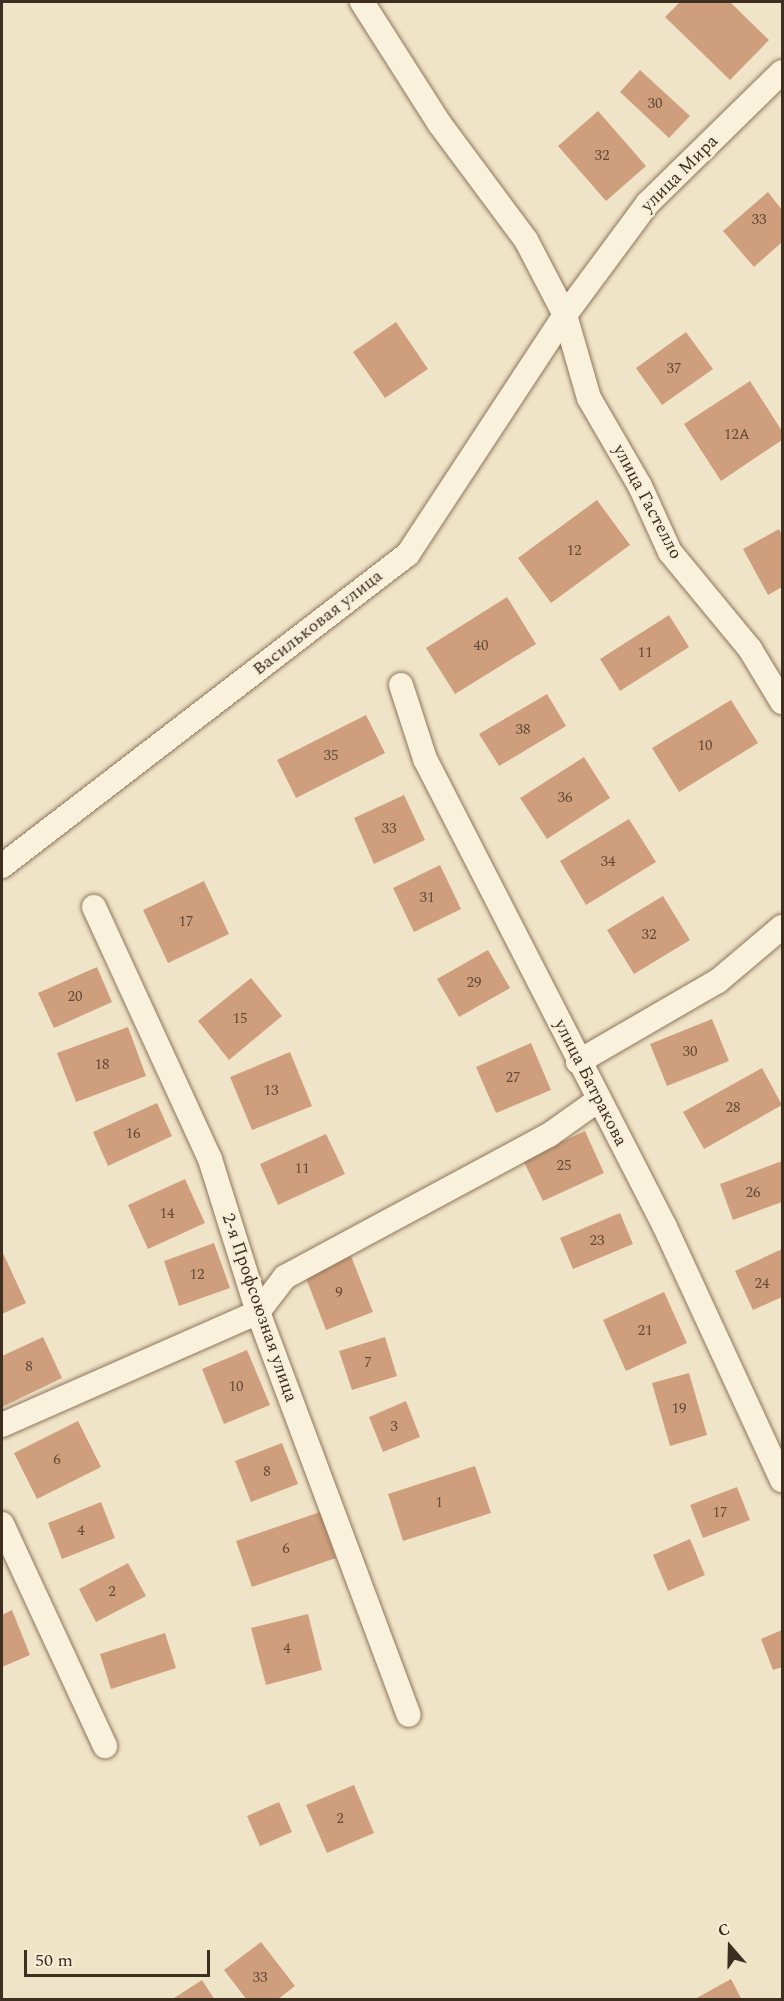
<!DOCTYPE html>
<html>
<head>
<meta charset="utf-8">
<style>
	body { margin:0 }
	#map { position:relative; width:784px; height:2001px; overflow:hidden; background:#f0e4c8; font-family:Spectral,serif }
	div>[style] { position:absolute }
	.building>* { inset:0; background:#cf9f7d }
	.roads { filter:drop-shadow(0 0 2px #8d765c) drop-shadow(0 0 2px #8d765c) }
	.minor>* { height:24px; margin:-12px; padding:0 12px; transform-origin:12px; border-radius:12px; background:#faf1dc }
	span { translate:-50% -50%; white-space:nowrap; text-align:center; line-height:1.15; -webkit-text-stroke:5px #f7eed8; paint-order:stroke }
	.number-label { font-size:15px; color:#624a37 }
	.number-label span { -webkit-text-stroke-width:0 }
	.street-label { font-size:18px; color:#3d2e20 }
	.frame { position:absolute; inset:0; border:3px solid #3d2e20; pointer-events:none }
	.north { position:absolute; left:700px; top:1917px; width:60px; height:60px; -webkit-text-stroke:4px #f7eed8; paint-order:stroke; rotate:340deg; font-size:16px; font-weight:700; line-height:24px; text-align:center; color:#3d2e20 }
	.north::after { content:''; display:block; margin:auto; width:21px; height:27px; background:#3d2e20; clip-path:polygon(50% 0,100% 100%,50% 72%,0 100%) }
	.scale { position:absolute; left:24px; top:1950px; width:186px; height:27px; box-sizing:border-box; border:3px solid #3d2e20; border-top:0; padding-left:8px; font-size:18px; line-height:21px; white-space:nowrap; color:#3d2e20; -webkit-text-stroke:4px #f7eed8; paint-order:stroke }
</style>
</head>
<body>
<div id="map">
	<div class="building">
		<i style="clip-path:polygon(680px 2px,730px 2px,769px 40px,730px 80px,665px 17px)"></i>
		<i style="clip-path:polygon(640px 70px,690px 116px,669px 138px,620px 92px)"></i>
		<i style="clip-path:polygon(598px 111px,646px 166px,606px 201px,558px 146px)"></i>
		<i style="clip-path:polygon(768px 192px,782px 210px,782px 242px,754px 267px,723px 231px)"></i>
		<i style="clip-path:polygon(396px 322px,428px 369px,385px 398px,353px 352px)"></i>
		<i style="clip-path:polygon(686px 332px,713px 369px,662px 405px,636px 368px)"></i>
		<i style="clip-path:polygon(750px 381px,782px 431px,782px 440px,721px 481px,684px 424px)"></i>
		<i style="clip-path:polygon(597px 500px,630px 545px,551px 603px,518px 558px)"></i>
		<i style="clip-path:polygon(779px 529px,782px 535px,782px 587px,768px 595px,743px 549px)"></i>
		<i style="clip-path:polygon(507px 597px,536px 644px,455px 694px,426px 648px)"></i>
		<i style="clip-path:polygon(669px 615px,689px 647px,620px 691px,600px 659px)"></i>
		<i style="clip-path:polygon(547px 694px,566px 726px,499px 766px,479px 734px)"></i>
		<i style="clip-path:polygon(731px 700px,758px 743px,679px 792px,652px 748px)"></i>
		<i style="clip-path:polygon(366px 715px,385px 753px,296px 798px,277px 760px)"></i>
		<i style="clip-path:polygon(584px 757px,610px 798px,547px 839px,520px 798px)"></i>
		<i style="clip-path:polygon(404px 795px,425px 840px,374px 864px,354px 818px)"></i>
		<i style="clip-path:polygon(629px 819px,656px 862px,586px 905px,560px 861px)"></i>
		<i style="clip-path:polygon(440px 865px,461px 909px,414px 932px,393px 888px)"></i>
		<i style="clip-path:polygon(204px 881px,229px 934px,168px 963px,143px 910px)"></i>
		<i style="clip-path:polygon(663px 896px,690px 940px,634px 974px,607px 930px)"></i>
		<i style="clip-path:polygon(488px 950px,510px 988px,459px 1017px,437px 979px)"></i>
		<i style="clip-path:polygon(97px 967px,112px 1002px,54px 1028px,38px 993px)"></i>
		<i style="clip-path:polygon(251px 978px,282px 1016px,229px 1060px,198px 1021px)"></i>
		<i style="clip-path:polygon(712px 1019px,729px 1061px,667px 1086px,650px 1044px)"></i>
		<i style="clip-path:polygon(128px 1027px,146px 1076px,76px 1102px,57px 1053px)"></i>
		<i style="clip-path:polygon(531px 1043px,551px 1090px,496px 1113px,476px 1067px)"></i>
		<i style="clip-path:polygon(290px 1052px,312px 1106px,252px 1130px,230px 1077px)"></i>
		<i style="clip-path:polygon(762px 1068px,782px 1105px,704px 1149px,683px 1112px)"></i>
		<i style="clip-path:polygon(157px 1103px,172px 1136px,108px 1166px,93px 1132px)"></i>
		<i style="clip-path:polygon(585px 1131px,604px 1173px,543px 1201px,523px 1160px)"></i>
		<i style="clip-path:polygon(326px 1134px,345px 1174px,278px 1205px,260px 1164px)"></i>
		<i style="clip-path:polygon(782px 1161px,782px 1202px,733px 1220px,720px 1184px)"></i>
		<i style="clip-path:polygon(185px 1179px,205px 1223px,148px 1249px,128px 1205px)"></i>
		<i style="clip-path:polygon(620px 1213px,633px 1244px,573px 1269px,560px 1238px)"></i>
		<i style="clip-path:polygon(214px 1243px,230px 1288px,179px 1306px,164px 1261px)"></i>
		<i style="clip-path:polygon(782px 1249px,782px 1297px,753px 1310px,735px 1271px)"></i>
		<i style="clip-path:polygon(2px 1251px,26px 1303px,2px 1314px)"></i>
		<i style="clip-path:polygon(351px 1256px,373px 1312px,326px 1330px,304px 1273px)"></i>
		<i style="clip-path:polygon(664px 1292px,687px 1343px,626px 1371px,603px 1320px)"></i>
		<i style="clip-path:polygon(43px 1337px,62px 1378px,2px 1407px,2px 1356px)"></i>
		<i style="clip-path:polygon(385px 1337px,397px 1376px,352px 1390px,339px 1351px)"></i>
		<i style="clip-path:polygon(247px 1350px,270px 1405px,224px 1424px,202px 1369px)"></i>
		<i style="clip-path:polygon(689px 1373px,707px 1435px,670px 1446px,652px 1383px)"></i>
		<i style="clip-path:polygon(406px 1401px,420px 1437px,383px 1452px,369px 1417px)"></i>
		<i style="clip-path:polygon(78px 1421px,101px 1467px,37px 1499px,14px 1453px)"></i>
		<i style="clip-path:polygon(282px 1443px,298px 1484px,251px 1502px,235px 1461px)"></i>
		<i style="clip-path:polygon(475px 1466px,491px 1513px,403px 1541px,388px 1494px)"></i>
		<i style="clip-path:polygon(737px 1487px,750px 1520px,703px 1538px,690px 1505px)"></i>
		<i style="clip-path:polygon(101px 1502px,115px 1538px,62px 1559px,48px 1523px)"></i>
		<i style="clip-path:polygon(320px 1512px,336px 1558px,252px 1587px,236px 1541px)"></i>
		<i style="clip-path:polygon(690px 1539px,705px 1575px,668px 1591px,653px 1555px)"></i>
		<i style="clip-path:polygon(128px 1563px,146px 1596px,96px 1622px,79px 1589px)"></i>
		<i style="clip-path:polygon(12px 1610px,30px 1655px,2px 1667px,2px 1615px)"></i>
		<i style="clip-path:polygon(308px 1614px,322px 1670px,266px 1685px,251px 1628px)"></i>
		<i style="clip-path:polygon(782px 1630px,782px 1667px,773px 1670px,761px 1639px)"></i>
		<i style="clip-path:polygon(165px 1633px,176px 1668px,111px 1689px,100px 1654px)"></i>
		<i style="clip-path:polygon(354px 1785px,374px 1833px,327px 1853px,306px 1805px)"></i>
		<i style="clip-path:polygon(279px 1802px,292px 1832px,260px 1846px,247px 1816px)"></i>
		<i style="clip-path:polygon(261px 1942px,295px 1986px,277px 2000px,247px 2000px,224px 1970px)"></i>
		<i style="clip-path:polygon(731px 1979px,742px 2000px,693px 2000px)"></i>
		<i style="clip-path:polygon(202px 1980px,215px 2000px,171px 2000px)"></i>
	</div>
	<div class="roads">
		<div class="minor">
			<i style="left:362px;top:2px;width:143px;rotate:57.5deg"></i>
			<i style="left:439px;top:123px;width:146px;rotate:53.4deg"></i>
			<i style="left:526px;top:240px;width:85px;rotate:62.5deg"></i>
			<i style="left:565px;top:315px;width:86px;rotate:73.9deg"></i>
			<i style="left:589px;top:398px;width:102px;rotate:59.9deg"></i>
			<i style="left:640px;top:486px;width:72px;rotate:65.6deg"></i>
			<i style="left:670px;top:552px;width:126px;rotate:50.5deg"></i>
			<i style="left:750px;top:649px;width:62px;rotate:58.9deg"></i>
			<i style="left:401px;top:685px;width:78px;rotate:72deg"></i>
			<i style="left:425px;top:759px;width:526px;rotate:62.85deg"></i>
			<i style="left:665px;top:1227px;width:279px;rotate:65.2deg"></i>
			<i style="left:2px;top:866px;width:512px;rotate:-37.54deg"></i>
			<i style="left:408px;top:554px;width:286px;rotate:-56.7deg"></i>
			<i style="left:565px;top:315px;width:139px;rotate:-53.5deg"></i>
			<i style="left:648px;top:203px;width:187px;rotate:-44.4deg"></i>
			<i style="left:94px;top:907px;width:277px;rotate:65.3deg"></i>
			<i style="left:210px;top:1159px;width:160px;rotate:72.6deg"></i>
			<i style="left:258px;top:1312px;width:430px;rotate:69.5deg"></i>
			<i style="left:578px;top:1062px;width:162px;rotate:-30.1deg"></i>
			<i style="left:718px;top:981px;width:84px;rotate:-40.2deg"></i>
			<i style="left:2px;top:1425px;width:280px;rotate:-23.8deg"></i>
			<i style="left:258px;top:1312px;width:44px;rotate:-52.4deg"></i>
			<i style="left:285px;top:1277px;width:300px;rotate:-28.3deg"></i>
			<i style="left:549px;top:1135px;width:60px;rotate:-35.5deg"></i>
			<i style="left:2px;top:1524px;width:245px;rotate:65.1deg"></i>
		</div>
	</div>
	<div class="number-label">
		<span style="left:655px;top:104px">30</span>
		<span style="left:602px;top:156px">32</span>
		<span style="left:759px;top:220px">33</span>
		<span style="left:674px;top:369px">37</span>
		<span style="left:737px;top:435px">12А</span>
		<span style="left:574px;top:551px">12</span>
		<span style="left:481px;top:646px">40</span>
		<span style="left:645px;top:653px">11</span>
		<span style="left:523px;top:730px">38</span>
		<span style="left:705px;top:746px">10</span>
		<span style="left:331px;top:756px">35</span>
		<span style="left:565px;top:798px">36</span>
		<span style="left:389px;top:829px">33</span>
		<span style="left:608px;top:862px">34</span>
		<span style="left:427px;top:898px">31</span>
		<span style="left:186px;top:922px">17</span>
		<span style="left:649px;top:935px">32</span>
		<span style="left:474px;top:983px">29</span>
		<span style="left:75px;top:997px">20</span>
		<span style="left:240px;top:1019px">15</span>
		<span style="left:690px;top:1052px">30</span>
		<span style="left:102px;top:1065px">18</span>
		<span style="left:513px;top:1078px">27</span>
		<span style="left:271px;top:1091px">13</span>
		<span style="left:733px;top:1108px">28</span>
		<span style="left:133px;top:1134px">16</span>
		<span style="left:564px;top:1166px">25</span>
		<span style="left:302px;top:1169px">11</span>
		<span style="left:753px;top:1193px">26</span>
		<span style="left:167px;top:1214px">14</span>
		<span style="left:597px;top:1241px">23</span>
		<span style="left:197px;top:1275px">12</span>
		<span style="left:762px;top:1284px">24</span>
		<span style="left:339px;top:1293px">9</span>
		<span style="left:645px;top:1331px">21</span>
		<span style="left:368px;top:1363px">7</span>
		<span style="left:29px;top:1367px">8</span>
		<span style="left:236px;top:1387px">10</span>
		<span style="left:679px;top:1409px">19</span>
		<span style="left:394px;top:1427px">3</span>
		<span style="left:57px;top:1460px">6</span>
		<span style="left:267px;top:1472px">8</span>
		<span style="left:439px;top:1503px">1</span>
		<span style="left:720px;top:1513px">17</span>
		<span style="left:81px;top:1531px">4</span>
		<span style="left:286px;top:1549px">6</span>
		<span style="left:112px;top:1592px">2</span>
		<span style="left:287px;top:1649px">4</span>
		<span style="left:340px;top:1819px">2</span>
		<span style="left:260px;top:1978px">33</span>
	</div>
	<div class="street-label">
		<span style="left:680px;top:174px;rotate:-45deg">улица Мира</span>
		<span style="left:647px;top:502px;rotate:62deg">улица Гастелло</span>
		<span style="left:318px;top:623px;rotate:-38deg">Васильковая улица</span>
		<span style="left:590px;top:1083px;rotate:63deg">улица Батракова</span>
		<span style="left:259px;top:1308px;rotate:71deg">2-я Профсоюзная улица</span>
	</div>
	<div class="frame"></div>
	<div class="north">С</div>
	<div class="scale">50 m</div>
</div>
</body>
</html>
